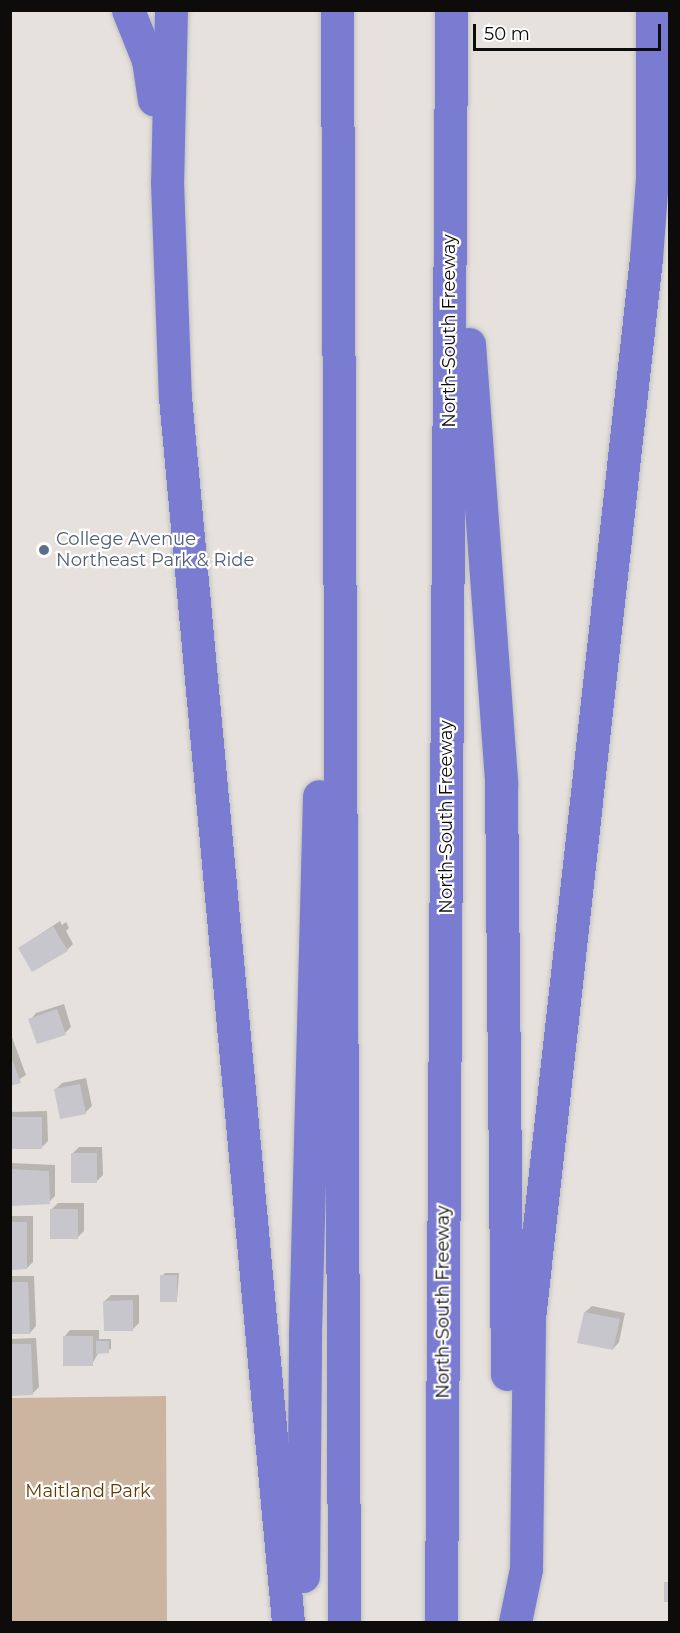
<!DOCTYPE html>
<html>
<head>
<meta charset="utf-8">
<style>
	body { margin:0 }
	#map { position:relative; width:680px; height:1633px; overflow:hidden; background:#e6e1dc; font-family:Montserrat,sans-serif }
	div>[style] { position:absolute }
	.green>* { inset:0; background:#cbb5a1 }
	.shadow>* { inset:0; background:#0003 }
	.building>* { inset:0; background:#c6c6cc }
	.roads { filter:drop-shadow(0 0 2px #c0c0c0) drop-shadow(0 0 2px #c0c0c0) }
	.motorway>* { height:33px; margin:-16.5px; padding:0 16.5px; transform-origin:16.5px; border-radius:16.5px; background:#797cd1 }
	.dots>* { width:16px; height:16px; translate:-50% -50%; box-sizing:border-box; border:3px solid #fff; border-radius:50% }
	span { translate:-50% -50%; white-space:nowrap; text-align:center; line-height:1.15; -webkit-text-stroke:4.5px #fff; paint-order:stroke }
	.street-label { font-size:18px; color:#0e0c0b }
	.service-label { font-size:18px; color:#4e5e75 }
	.left { translate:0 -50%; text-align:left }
	.park-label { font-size:18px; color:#653a00 }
	.frame { position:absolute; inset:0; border:12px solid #0e0c0b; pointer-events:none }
	.scale { position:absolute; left:473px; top:24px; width:188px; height:27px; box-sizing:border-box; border:3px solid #0e0c0b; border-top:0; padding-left:8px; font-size:18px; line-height:21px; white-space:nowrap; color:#0e0c0b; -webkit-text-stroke:4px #fff; paint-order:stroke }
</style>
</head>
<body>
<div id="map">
	<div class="green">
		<i style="clip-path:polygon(166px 1396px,167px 1622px,11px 1622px,11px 1398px)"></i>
	</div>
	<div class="shadow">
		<i style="clip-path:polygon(60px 921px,62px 925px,66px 922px,69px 928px,66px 931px,73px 944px,67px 950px,19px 948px)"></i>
		<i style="clip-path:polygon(64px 1004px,71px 1027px,65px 1033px,30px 1020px,36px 1013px)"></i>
		<i style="clip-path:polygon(10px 1032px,26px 1075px,10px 1085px)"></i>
		<i style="clip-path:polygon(86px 1078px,92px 1106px,86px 1112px,61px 1117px,55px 1090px,62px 1083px)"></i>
		<i style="clip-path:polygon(47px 1111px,48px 1141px,41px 1148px,10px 1148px,10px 1112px)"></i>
		<i style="clip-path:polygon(79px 1147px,102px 1147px,103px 1175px,96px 1182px,72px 1154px)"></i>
		<i style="clip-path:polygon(10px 1163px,55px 1165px,55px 1196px,49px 1202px,10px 1204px)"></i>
		<i style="clip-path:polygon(58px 1203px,84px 1203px,84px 1231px,77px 1238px,52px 1209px)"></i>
		<i style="clip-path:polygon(10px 1216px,33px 1216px,33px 1262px,27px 1268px,10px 1268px)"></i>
		<i style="clip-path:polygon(165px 1273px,179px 1273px,177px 1300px,162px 1276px)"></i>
		<i style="clip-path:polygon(10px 1276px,34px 1276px,36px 1326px,30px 1333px,10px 1333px)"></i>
		<i style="clip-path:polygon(111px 1295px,139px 1295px,139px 1323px,132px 1330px,105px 1301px)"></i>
		<i style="clip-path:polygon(592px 1306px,625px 1313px,619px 1342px,613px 1349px,585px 1312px)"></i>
		<i style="clip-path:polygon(70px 1330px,99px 1330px,99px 1339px,111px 1339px,111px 1349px,99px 1352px,92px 1364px,64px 1337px)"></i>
		<i style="clip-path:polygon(36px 1338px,39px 1387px,32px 1394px,10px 1394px,10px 1339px)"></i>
	</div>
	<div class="building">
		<i style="clip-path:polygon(53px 926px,68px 951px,32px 972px,18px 948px)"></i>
		<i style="clip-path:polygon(57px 1009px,66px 1035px,37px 1044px,28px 1019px)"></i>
		<i style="clip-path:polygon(10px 1054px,21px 1083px,10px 1086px)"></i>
		<i style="clip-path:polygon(80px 1084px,86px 1114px,60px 1119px,54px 1089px)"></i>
		<i style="clip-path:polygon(10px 1117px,42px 1117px,42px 1149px,10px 1149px)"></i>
		<i style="clip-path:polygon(71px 1153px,97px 1153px,97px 1183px,71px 1183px)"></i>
		<i style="clip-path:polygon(10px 1169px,49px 1171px,50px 1204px,10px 1206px)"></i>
		<i style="clip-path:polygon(50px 1209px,78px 1209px,78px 1239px,50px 1239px)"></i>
		<i style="clip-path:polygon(10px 1222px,27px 1222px,27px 1269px,10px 1270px)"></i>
		<i style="clip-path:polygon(160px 1275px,177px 1275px,177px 1302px,160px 1302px)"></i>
		<i style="clip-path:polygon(10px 1282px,28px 1282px,30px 1334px,10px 1334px)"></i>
		<i style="clip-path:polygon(133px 1300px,133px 1331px,104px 1331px,103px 1301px)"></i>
		<i style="clip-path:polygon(584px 1312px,620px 1319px,613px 1350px,577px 1343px)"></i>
		<i style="clip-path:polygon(63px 1336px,93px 1336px,93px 1366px,63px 1366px)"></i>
		<i style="clip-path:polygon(96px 1341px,109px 1341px,109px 1353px,96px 1354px)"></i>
		<i style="clip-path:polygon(10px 1344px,31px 1344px,33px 1395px,10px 1396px)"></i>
		<i style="clip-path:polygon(664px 1582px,670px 1582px,670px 1602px,664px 1602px)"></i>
	</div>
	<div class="roads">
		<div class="motorway">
			<i style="left:128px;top:10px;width:54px;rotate:68.2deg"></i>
			<i style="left:148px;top:60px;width:40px;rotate:81.5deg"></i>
			<i style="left:171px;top:10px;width:172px;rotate:91.3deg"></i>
			<i style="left:167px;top:182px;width:215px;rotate:87.9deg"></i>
			<i style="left:175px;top:397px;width:1230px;rotate:84.73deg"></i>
			<i style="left:337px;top:10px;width:1612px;rotate:89.75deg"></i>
			<i style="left:469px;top:344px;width:440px;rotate:85.8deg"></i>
			<i style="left:501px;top:783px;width:591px;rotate:89.42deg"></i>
			<i style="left:303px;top:1576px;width:242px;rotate:-89.5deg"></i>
			<i style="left:305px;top:1334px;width:538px;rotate:-88.51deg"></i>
			<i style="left:441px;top:1622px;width:1612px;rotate:-89.64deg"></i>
			<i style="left:515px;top:1622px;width:54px;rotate:-78.3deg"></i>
			<i style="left:526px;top:1569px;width:251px;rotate:-89.3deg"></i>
			<i style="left:529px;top:1318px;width:1066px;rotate:-83.7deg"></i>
			<i style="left:646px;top:258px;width:79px;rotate:-85.7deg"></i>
			<i style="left:652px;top:179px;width:169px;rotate:-90deg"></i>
		</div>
	</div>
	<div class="dots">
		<i style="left:44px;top:550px;background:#5c6f8a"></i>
	</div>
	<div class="street-label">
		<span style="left:449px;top:331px;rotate:-90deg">North-South Freeway</span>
		<span style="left:446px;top:817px;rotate:-90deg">North-South Freeway</span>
		<span style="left:443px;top:1302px;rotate:-90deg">North-South Freeway</span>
	</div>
	<div class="service-label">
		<span class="left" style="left:56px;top:550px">College Avenue<br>Northeast Park &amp; Ride</span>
	</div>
	<div class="park-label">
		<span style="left:88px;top:1491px">Maitland Park</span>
	</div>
	<div class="frame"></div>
	<div class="scale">50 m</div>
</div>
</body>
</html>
